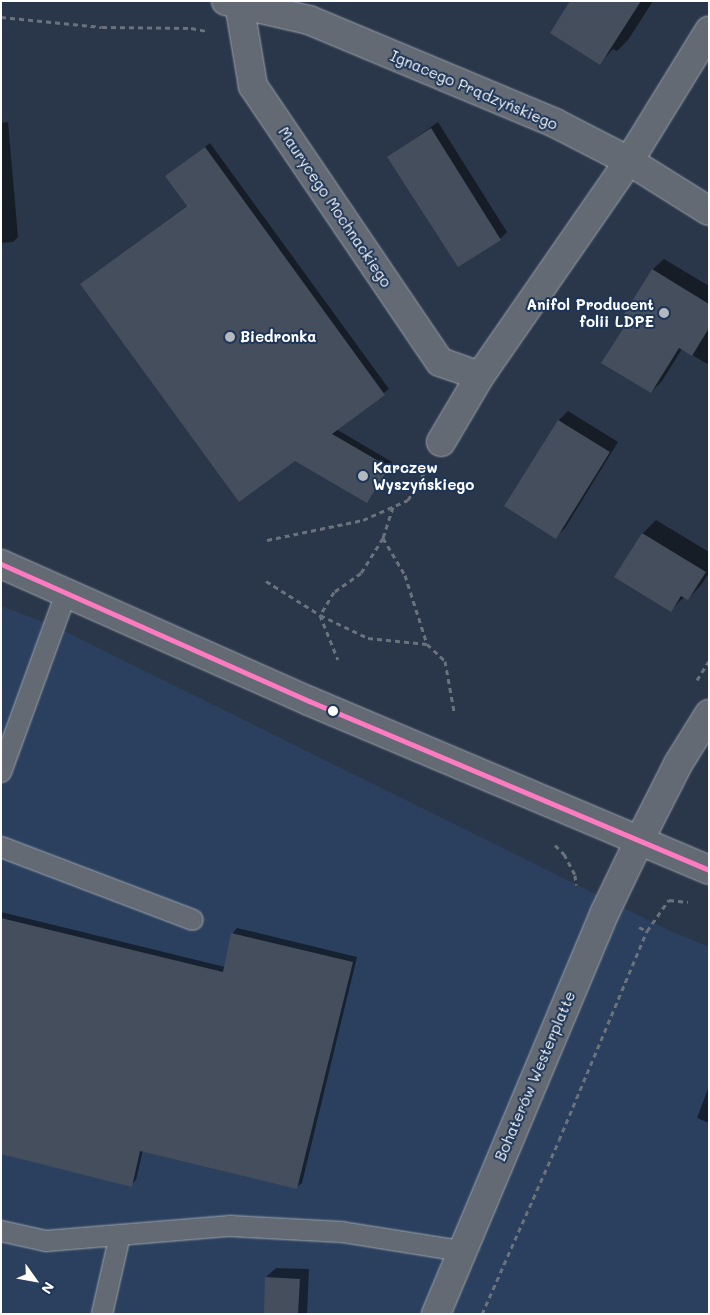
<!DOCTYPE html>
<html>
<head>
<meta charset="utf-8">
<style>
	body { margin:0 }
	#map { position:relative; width:710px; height:1315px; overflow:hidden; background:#2a374a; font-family:Mali,sans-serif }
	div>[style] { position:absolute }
	.built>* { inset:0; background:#2a405e }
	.shadow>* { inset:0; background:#0007 }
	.building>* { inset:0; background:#444e5c }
	.path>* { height:3px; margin-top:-1.5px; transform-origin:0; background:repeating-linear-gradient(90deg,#6a727c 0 5px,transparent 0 9px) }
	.roads { filter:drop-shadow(0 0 1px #9fa5ae) drop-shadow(0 0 1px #9fa5ae) }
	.service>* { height:20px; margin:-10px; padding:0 10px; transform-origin:10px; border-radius:10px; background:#636a74 }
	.minor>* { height:28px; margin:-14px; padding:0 14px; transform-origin:14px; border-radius:14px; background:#636a74 }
	.tertiary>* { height:28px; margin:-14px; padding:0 14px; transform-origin:14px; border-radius:14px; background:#636a74 }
	.bus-1>* { height:5px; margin:-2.5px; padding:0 2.5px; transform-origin:2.5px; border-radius:2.5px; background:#fe7ac1 }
	.dots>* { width:14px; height:14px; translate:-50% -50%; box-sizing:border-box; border:2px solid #1d3557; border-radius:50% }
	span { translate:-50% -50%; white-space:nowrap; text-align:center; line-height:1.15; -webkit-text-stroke:4px #1d3557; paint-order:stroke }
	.street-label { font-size:15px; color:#fff }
	.poi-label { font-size:15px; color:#fff; font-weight:700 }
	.right { translate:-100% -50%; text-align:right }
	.left { translate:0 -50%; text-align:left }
	.frame { position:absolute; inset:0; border:2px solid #fff; pointer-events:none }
	.north { position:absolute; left:10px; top:1255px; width:50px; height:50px; -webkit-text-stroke:4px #1d3557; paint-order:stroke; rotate:122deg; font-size:14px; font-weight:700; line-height:20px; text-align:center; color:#fff }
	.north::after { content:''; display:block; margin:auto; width:18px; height:22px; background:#fff; clip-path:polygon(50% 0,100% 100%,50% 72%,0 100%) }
</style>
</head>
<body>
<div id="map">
	<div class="built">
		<i style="clip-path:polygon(1px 606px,54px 626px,668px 930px,709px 947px,709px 1314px,1px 1314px)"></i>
	</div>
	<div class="shadow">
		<i style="clip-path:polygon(571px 1px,653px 1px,628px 40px,617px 51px,613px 49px,600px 63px)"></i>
		<i style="clip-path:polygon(8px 122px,18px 237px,13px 242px,1px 243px,1px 123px)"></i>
		<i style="clip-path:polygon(438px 122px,507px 232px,500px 239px,389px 157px)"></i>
		<i style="clip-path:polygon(210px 143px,389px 389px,336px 429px,392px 462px,367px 502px,86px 280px,188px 205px,172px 172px)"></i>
		<i style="clip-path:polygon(664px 259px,709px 286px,709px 365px,682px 349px,662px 381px,651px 392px,631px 317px,626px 313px,653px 269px)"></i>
		<i style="clip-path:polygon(568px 411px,618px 442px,565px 528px,555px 538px,559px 420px)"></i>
		<i style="clip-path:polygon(656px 520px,709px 552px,709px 573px,701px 585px,688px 599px,684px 597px,670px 611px,616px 577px,643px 533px)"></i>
		<i style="clip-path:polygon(1px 912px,225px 967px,233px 933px,237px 928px,357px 957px,302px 1183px,297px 1187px,143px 1150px,136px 1180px,131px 1185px,1px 1153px)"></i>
		<i style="clip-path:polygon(709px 1086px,709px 1123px,697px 1118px)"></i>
		<i style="clip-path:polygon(276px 1268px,309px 1269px,307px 1314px,265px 1314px,266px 1277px)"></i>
	</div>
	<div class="building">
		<i style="clip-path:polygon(570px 1px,641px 1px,600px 65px,550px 33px)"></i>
		<i style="clip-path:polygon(431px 128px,501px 240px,458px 267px,387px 157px)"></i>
		<i style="clip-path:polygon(205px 147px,385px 395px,332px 434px,389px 467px,367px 503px,295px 461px,239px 502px,80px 284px,187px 206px,165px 176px)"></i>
		<i style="clip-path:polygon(652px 269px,709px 304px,709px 328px,692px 356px,679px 348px,651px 393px,601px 363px,630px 318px,624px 314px)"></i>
		<i style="clip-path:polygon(558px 420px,610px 452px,556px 539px,504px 506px)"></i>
		<i style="clip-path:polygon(642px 533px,706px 572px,688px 600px,681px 596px,671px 612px,614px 577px)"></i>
		<i style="clip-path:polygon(1px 918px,223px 972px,231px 933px,353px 962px,297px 1189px,140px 1151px,132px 1187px,1px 1154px)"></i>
		<i style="clip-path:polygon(265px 1277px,300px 1279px,298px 1314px,264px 1314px)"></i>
	</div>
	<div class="path">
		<i style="left:1px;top:17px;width:101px;rotate:5.7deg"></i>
		<i style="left:102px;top:27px;width:89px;rotate:0.6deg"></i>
		<i style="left:191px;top:28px;width:15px;rotate:11deg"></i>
		<i style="left:393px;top:507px;width:33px;rotate:108deg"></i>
		<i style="left:383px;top:538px;width:43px;rotate:59.3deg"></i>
		<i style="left:405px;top:575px;width:72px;rotate:72.3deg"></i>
		<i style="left:427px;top:644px;width:25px;rotate:43deg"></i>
		<i style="left:445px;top:661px;width:51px;rotate:79.8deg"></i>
		<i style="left:383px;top:538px;width:41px;rotate:122.2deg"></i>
		<i style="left:361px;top:573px;width:33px;rotate:145deg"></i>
		<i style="left:334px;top:592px;width:27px;rotate:121deg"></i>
		<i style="left:320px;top:615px;width:53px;rotate:25.6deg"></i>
		<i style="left:368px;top:638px;width:59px;rotate:5.8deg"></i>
		<i style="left:267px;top:540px;width:98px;rotate:-11.8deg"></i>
		<i style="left:363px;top:520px;width:49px;rotate:-24deg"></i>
		<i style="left:408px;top:500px;width:31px;rotate:-59deg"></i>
		<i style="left:266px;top:581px;width:64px;rotate:32.2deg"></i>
		<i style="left:320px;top:615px;width:48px;rotate:68.2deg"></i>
		<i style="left:697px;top:680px;width:22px;rotate:-58deg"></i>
		<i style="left:555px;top:845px;width:13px;rotate:45deg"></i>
		<i style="left:564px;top:854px;width:24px;rotate:62deg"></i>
		<i style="left:575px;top:875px;width:10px;rotate:84deg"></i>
		<i style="left:639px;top:927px;width:9px;rotate:27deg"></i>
		<i style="left:482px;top:1314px;width:190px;rotate:-66.1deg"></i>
		<i style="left:559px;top:1140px;width:227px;rotate:-67.2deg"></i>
		<i style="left:647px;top:931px;width:38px;rotate:-55deg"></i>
		<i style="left:669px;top:900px;width:19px;rotate:6deg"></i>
	</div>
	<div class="roads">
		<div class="service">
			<i style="left:1px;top:772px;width:190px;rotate:-70deg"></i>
			<i style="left:1px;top:847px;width:205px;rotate:20.8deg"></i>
			<i style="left:1px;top:1231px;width:46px;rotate:12.5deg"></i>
			<i style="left:46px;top:1241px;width:185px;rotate:-4.7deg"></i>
			<i style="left:230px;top:1226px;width:112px;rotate:3.1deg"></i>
			<i style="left:342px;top:1232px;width:121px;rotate:9.1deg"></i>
			<i style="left:102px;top:1314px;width:81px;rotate:-77.2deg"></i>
		</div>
		<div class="minor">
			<i style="left:226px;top:1px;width:85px;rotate:12.9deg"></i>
			<i style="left:309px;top:20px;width:267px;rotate:22.7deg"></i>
			<i style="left:555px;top:123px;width:83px;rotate:27.2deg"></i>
			<i style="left:629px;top:161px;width:94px;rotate:32deg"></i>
			<i style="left:239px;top:3px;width:84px;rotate:80.4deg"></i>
			<i style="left:253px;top:86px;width:333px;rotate:55.9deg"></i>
			<i style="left:440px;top:362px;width:42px;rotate:19.3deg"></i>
			<i style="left:441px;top:442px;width:77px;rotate:-59.4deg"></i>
			<i style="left:480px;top:376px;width:262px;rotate:-55.3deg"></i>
			<i style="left:629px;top:161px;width:153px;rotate:-58.4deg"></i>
			<i style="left:639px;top:841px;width:86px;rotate:-63.1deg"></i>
			<i style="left:678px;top:764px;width:59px;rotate:-58.2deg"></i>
		</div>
		<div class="tertiary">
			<i style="left:1px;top:564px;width:337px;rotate:24deg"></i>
			<i style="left:309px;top:701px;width:434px;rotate:22.9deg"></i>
			<i style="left:436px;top:1314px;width:436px;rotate:-67.2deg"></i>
			<i style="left:605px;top:912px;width:79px;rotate:-64.4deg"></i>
		</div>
	</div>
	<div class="bus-1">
		<i style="left:1px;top:564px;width:337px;rotate:24deg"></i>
		<i style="left:309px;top:701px;width:434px;rotate:22.9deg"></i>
	</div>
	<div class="dots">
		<i style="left:664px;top:313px;background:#b4b9c0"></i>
		<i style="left:230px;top:337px;background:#b4b9c0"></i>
		<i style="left:363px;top:476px;background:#b4b9c0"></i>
		<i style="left:333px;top:711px;background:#fff"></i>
	</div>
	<div class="street-label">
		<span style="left:474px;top:90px;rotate:23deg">Ignacego Prądzyńskiego</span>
		<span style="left:335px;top:207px;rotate:56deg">Maurycego Mochnackiego</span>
		<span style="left:535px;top:1076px;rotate:-67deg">Bohaterów Westerplatte</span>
	</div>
	<div class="poi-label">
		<span class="right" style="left:654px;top:313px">Anifol Producent<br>folii LDPE</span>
		<span class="left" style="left:240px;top:337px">Biedronka</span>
		<span class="left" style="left:373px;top:476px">Karczew<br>Wyszyńskiego</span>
	</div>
	<div class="frame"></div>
	<div class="north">N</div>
</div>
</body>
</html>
